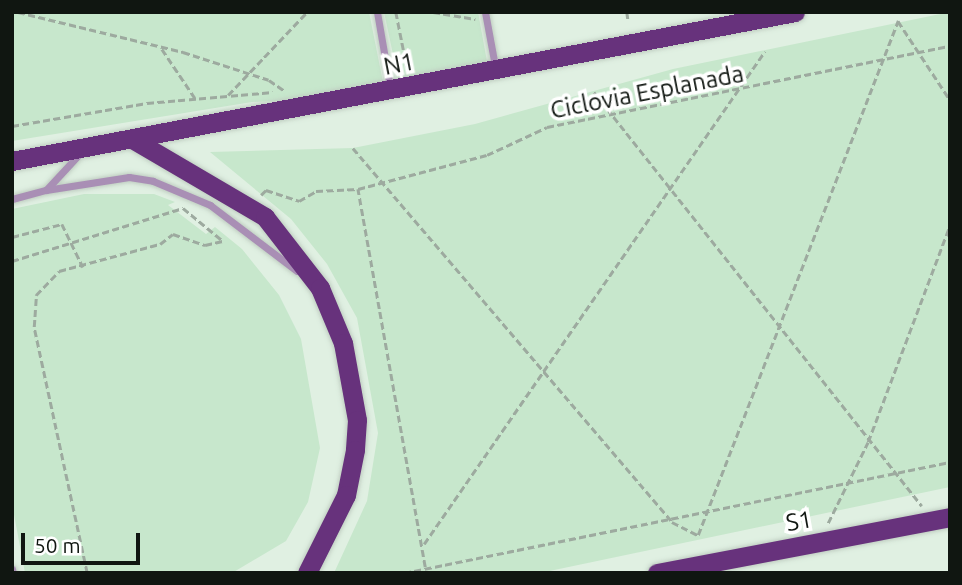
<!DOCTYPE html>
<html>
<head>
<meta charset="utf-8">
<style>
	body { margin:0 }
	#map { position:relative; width:962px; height:585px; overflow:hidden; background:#e0f0e2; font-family:Ubuntu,sans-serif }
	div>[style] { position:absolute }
	.green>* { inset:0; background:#c7e7cc }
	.path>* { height:2.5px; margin-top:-1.25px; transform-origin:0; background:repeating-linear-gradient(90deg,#9daa9f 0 7px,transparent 0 10.5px) }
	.roads { filter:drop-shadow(0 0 2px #bfcdc1) drop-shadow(0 0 2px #bfcdc1) }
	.service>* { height:7px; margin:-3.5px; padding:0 3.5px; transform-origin:3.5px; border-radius:3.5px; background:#a98fb5 }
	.trunk>* { height:19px; margin:-9.5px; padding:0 9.5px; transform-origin:9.5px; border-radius:9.5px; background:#67327c }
	span { translate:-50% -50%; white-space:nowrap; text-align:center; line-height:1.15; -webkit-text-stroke:7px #fff; paint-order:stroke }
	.street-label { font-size:24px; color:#101611 }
	.frame { position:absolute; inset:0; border:14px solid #101611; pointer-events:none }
	.scale { position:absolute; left:21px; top:533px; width:119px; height:32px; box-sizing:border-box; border:4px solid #101611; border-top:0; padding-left:9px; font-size:21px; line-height:24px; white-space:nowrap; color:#101611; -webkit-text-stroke:5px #fff; paint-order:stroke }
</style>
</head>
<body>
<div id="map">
	<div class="green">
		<i style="clip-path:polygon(12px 12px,369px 12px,384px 87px,376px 96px,252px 102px,12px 141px)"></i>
		<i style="clip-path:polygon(384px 12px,478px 12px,488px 67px,401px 92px)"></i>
		<i style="clip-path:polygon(950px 12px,950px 487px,540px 573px,334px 573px,367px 501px,378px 433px,357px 318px,327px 264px,291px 219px,210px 152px,353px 148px,475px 124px,673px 69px)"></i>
		<i style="clip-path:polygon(84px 194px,154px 194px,175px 202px,168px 205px,206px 234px,215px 227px,242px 249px,279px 295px,301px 339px,320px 448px,308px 502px,286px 541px,232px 573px,25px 573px,12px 504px,12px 209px)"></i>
	</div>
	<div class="path">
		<i style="left:18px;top:12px;width:170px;rotate:13.6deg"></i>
		<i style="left:183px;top:52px;width:90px;rotate:18deg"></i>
		<i style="left:269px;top:80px;width:19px;rotate:35deg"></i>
		<i style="left:396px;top:12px;width:56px;rotate:78.7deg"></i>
		<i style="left:433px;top:12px;width:43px;rotate:9.5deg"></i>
		<i style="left:627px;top:12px;width:7px;rotate:82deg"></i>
		<i style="left:898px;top:21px;width:95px;rotate:56.6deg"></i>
		<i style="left:162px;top:49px;width:59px;rotate:56deg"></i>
		<i style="left:594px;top:92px;width:528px;rotate:51.61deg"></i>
		<i style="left:228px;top:95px;width:115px;rotate:-46.4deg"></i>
		<i style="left:12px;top:126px;width:137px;rotate:-9.7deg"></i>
		<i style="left:147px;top:103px;width:126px;rotate:-5deg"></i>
		<i style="left:353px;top:148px;width:492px;rotate:49.5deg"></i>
		<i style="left:672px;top:522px;width:29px;rotate:27deg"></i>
		<i style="left:698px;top:535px;width:552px;rotate:-68.74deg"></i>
		<i style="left:261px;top:195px;width:7px;rotate:-45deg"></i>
		<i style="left:266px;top:190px;width:35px;rotate:18deg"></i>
		<i style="left:299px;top:201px;width:20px;rotate:-30deg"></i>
		<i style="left:316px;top:191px;width:42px;rotate:-2.7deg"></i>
		<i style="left:12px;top:237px;width:52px;rotate:-14.6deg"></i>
		<i style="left:62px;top:224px;width:48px;rotate:64deg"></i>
		<i style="left:12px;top:261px;width:179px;rotate:-17.2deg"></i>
		<i style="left:183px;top:208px;width:52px;rotate:39.5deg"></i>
		<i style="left:828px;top:523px;width:90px;rotate:-63.7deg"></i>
		<i style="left:868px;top:442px;width:232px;rotate:-69.3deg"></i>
		<i style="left:424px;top:544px;width:599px;rotate:-55.33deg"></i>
		<i style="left:425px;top:567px;width:384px;rotate:-100.1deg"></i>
		<i style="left:358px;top:189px;width:133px;rotate:-14.8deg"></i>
		<i style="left:487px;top:155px;width:66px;rotate:-25deg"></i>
		<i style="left:547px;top:127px;width:411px;rotate:-11.4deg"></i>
		<i style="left:87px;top:573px;width:252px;rotate:-102.2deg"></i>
		<i style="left:34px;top:327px;width:32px;rotate:-86deg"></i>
		<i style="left:36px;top:295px;width:33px;rotate:-46deg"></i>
		<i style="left:59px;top:271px;width:105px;rotate:-15deg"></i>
		<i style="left:160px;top:244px;width:16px;rotate:-38deg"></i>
		<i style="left:173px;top:234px;width:34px;rotate:19deg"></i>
		<i style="left:205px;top:245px;width:18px;rotate:-13deg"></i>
		<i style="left:404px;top:573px;width:557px;rotate:-11.49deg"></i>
	</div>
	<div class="roads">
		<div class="service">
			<i style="left:377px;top:12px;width:76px;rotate:80.2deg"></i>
			<i style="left:485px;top:12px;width:55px;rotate:79.5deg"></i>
			<i style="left:46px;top:190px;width:84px;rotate:-8.9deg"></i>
			<i style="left:129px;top:177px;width:24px;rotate:9deg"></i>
			<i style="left:153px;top:181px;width:62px;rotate:22.8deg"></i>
			<i style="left:210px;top:205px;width:109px;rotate:37.2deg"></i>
			<i style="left:12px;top:199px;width:35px;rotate:-15deg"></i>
			<i style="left:46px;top:190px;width:54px;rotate:-47.2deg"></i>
			<i style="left:12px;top:569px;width:4px;rotate:76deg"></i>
		</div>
		<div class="trunk">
			<i style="left:134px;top:140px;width:152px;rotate:30.4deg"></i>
			<i style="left:265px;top:217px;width:90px;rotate:52.2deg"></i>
			<i style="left:320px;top:288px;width:60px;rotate:67.3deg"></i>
			<i style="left:343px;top:343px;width:78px;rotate:79.7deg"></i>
			<i style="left:357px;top:420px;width:30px;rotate:94deg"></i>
			<i style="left:355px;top:450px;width:46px;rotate:101.3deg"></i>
			<i style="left:346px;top:495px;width:87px;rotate:116.6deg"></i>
			<i style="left:12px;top:161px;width:797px;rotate:-10.77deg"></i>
			<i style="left:657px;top:573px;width:298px;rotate:-10.8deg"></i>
		</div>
	</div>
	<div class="street-label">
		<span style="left:399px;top:64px;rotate:-11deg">N1</span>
		<span style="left:647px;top:92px;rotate:-11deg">Ciclovia Esplanada</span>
		<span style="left:799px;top:521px;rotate:-10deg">S1</span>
	</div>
	<div class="frame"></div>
	<div class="scale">50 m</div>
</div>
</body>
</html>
